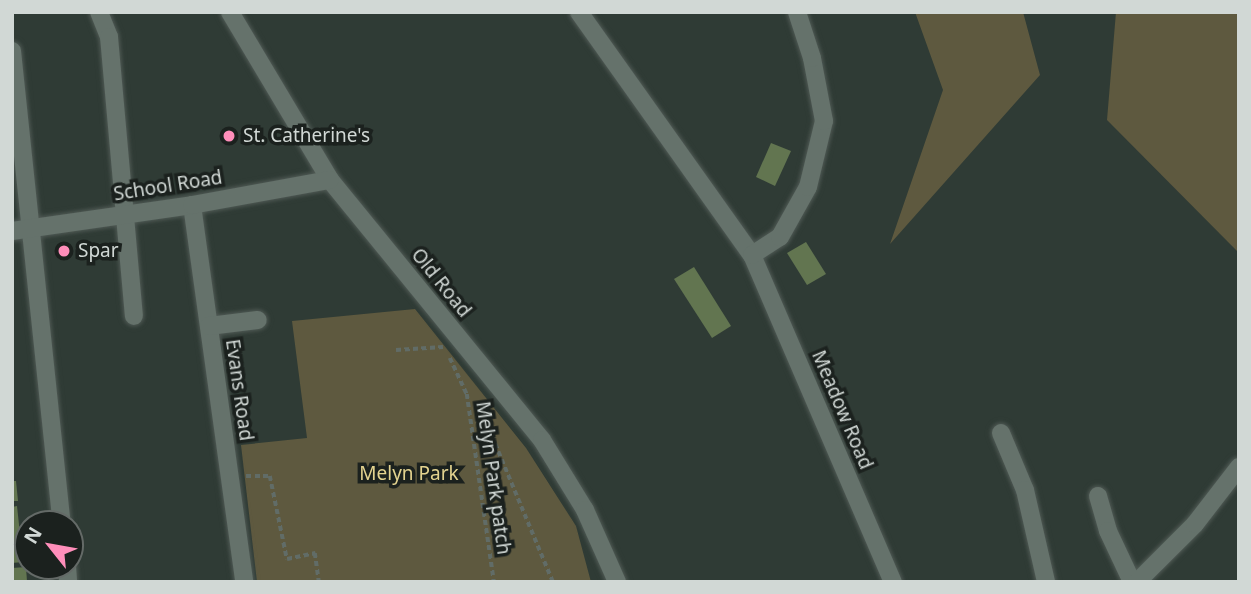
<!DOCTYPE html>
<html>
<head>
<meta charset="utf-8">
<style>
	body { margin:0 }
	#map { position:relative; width:1251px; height:594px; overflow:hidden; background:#2f3b35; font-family:"Noto Sans",sans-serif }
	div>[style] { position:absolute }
	.green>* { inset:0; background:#5e593f }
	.building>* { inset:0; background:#627550 }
	.path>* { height:3.5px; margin-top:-1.75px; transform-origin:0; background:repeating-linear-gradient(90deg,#616c67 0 5px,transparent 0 8.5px) }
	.roads { filter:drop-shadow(0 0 2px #4f5954) drop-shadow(0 0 2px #4f5954) }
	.minor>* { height:18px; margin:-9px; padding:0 9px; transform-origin:9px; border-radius:9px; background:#65726b }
	.dots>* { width:19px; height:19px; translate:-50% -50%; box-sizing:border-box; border:4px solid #1b211e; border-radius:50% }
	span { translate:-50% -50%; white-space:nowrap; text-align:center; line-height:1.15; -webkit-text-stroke:7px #1b211e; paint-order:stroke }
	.poi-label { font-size:19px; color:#d1d8d5 }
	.left { translate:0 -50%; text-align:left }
	.street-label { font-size:19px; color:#d1d8d5 }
	.park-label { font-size:19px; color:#e3d38f }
	.frame { position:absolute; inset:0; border:14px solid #d1d8d5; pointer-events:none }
	.north { position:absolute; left:14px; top:510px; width:70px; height:70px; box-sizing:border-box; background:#1b211e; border:2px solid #646a67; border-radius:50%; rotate:301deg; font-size:19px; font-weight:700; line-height:28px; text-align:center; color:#d1d8d5 }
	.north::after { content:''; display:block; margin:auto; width:24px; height:32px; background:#ff8eba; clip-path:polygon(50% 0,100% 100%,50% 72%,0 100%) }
</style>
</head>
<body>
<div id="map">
	<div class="green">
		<i style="clip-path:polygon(915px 12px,1023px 12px,1040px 75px,890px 244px,943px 90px)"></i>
		<i style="clip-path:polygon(1116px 12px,1239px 12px,1239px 253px,1107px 120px)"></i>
		<i style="clip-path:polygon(415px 309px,526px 448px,576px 526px,591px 582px,257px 582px,241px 445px,307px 438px,292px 321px)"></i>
	</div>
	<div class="building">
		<i style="clip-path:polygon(771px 143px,791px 151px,775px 186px,756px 177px)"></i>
		<i style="clip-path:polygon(806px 242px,826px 274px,807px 285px,787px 253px)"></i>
		<i style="clip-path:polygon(694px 267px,731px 326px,712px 338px,674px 279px)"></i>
		<i style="clip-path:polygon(12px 481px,16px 481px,18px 501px,12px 501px)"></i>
		<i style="clip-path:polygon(17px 506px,23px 562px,12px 563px,12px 507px)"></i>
		<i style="clip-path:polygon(26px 567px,27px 582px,12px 582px,12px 568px)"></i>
	</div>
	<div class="path">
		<i style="left:396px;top:350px;width:47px;rotate:-3.7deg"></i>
		<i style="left:450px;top:358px;width:40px;rotate:65deg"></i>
		<i style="left:467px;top:394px;width:190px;rotate:81.8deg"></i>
		<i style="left:487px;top:401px;width:35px;rotate:82deg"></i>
		<i style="left:492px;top:436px;width:158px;rotate:67.3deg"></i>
		<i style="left:246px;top:476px;width:24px"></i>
		<i style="left:270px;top:476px;width:85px;rotate:78.4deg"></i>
		<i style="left:287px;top:559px;width:29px;rotate:-12deg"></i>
		<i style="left:315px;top:553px;width:29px;rotate:82deg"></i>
	</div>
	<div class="roads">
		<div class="minor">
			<i style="left:99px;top:12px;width:27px;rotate:68deg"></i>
			<i style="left:109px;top:37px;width:280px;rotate:84.9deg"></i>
			<i style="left:230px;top:12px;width:196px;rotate:59.2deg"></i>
			<i style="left:330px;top:180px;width:335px;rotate:50.8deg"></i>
			<i style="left:542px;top:440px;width:82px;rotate:58.4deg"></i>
			<i style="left:585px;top:510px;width:79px;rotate:66deg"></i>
			<i style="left:579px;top:12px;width:298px;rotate:54.6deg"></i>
			<i style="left:752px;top:255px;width:356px;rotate:66.7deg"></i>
			<i style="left:12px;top:51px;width:476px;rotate:84deg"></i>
			<i style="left:192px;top:205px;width:381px;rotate:82.1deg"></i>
			<i style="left:12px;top:231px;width:182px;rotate:-8.2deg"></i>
			<i style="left:192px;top:205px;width:140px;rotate:-10.3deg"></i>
			<i style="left:752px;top:255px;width:33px;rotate:-33deg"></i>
			<i style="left:780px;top:237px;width:57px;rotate:-60.8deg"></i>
			<i style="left:808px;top:187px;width:68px;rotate:-76.4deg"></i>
			<i style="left:824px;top:121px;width:64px;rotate:-100.8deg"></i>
			<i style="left:812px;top:58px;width:48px;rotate:-108.1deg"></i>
			<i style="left:209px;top:326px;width:49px;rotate:-7deg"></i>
			<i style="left:1001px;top:433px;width:62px;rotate:67.2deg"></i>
			<i style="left:1025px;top:490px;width:94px;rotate:77.1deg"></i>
			<i style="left:1098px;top:496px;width:36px;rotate:74deg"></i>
			<i style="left:1108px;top:531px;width:56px;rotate:64.8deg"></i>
			<i style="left:67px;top:566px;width:16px;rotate:86deg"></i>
			<i style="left:1137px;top:582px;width:82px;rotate:-45deg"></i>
			<i style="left:1195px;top:524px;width:72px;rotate:-52.3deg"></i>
		</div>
	</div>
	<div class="dots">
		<i style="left:229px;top:136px;background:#ff8eba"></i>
		<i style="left:64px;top:251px;background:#ff8eba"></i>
	</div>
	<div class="poi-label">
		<span class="left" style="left:243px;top:136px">St. Catherine's</span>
		<span class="left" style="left:78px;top:251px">Spar</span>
	</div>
	<div class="street-label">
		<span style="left:168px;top:186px;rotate:-9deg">School Road</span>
		<span style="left:441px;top:283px;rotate:51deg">Old Road</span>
		<span style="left:239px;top:390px;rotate:82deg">Evans Road</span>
		<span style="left:842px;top:410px;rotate:67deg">Meadow Road</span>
		<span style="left:493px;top:478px;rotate:82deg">Melyn Park patch</span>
	</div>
	<div class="park-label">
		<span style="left:409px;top:474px">Melyn Park</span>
	</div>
	<div class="frame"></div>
	<div class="north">N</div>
</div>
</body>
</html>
